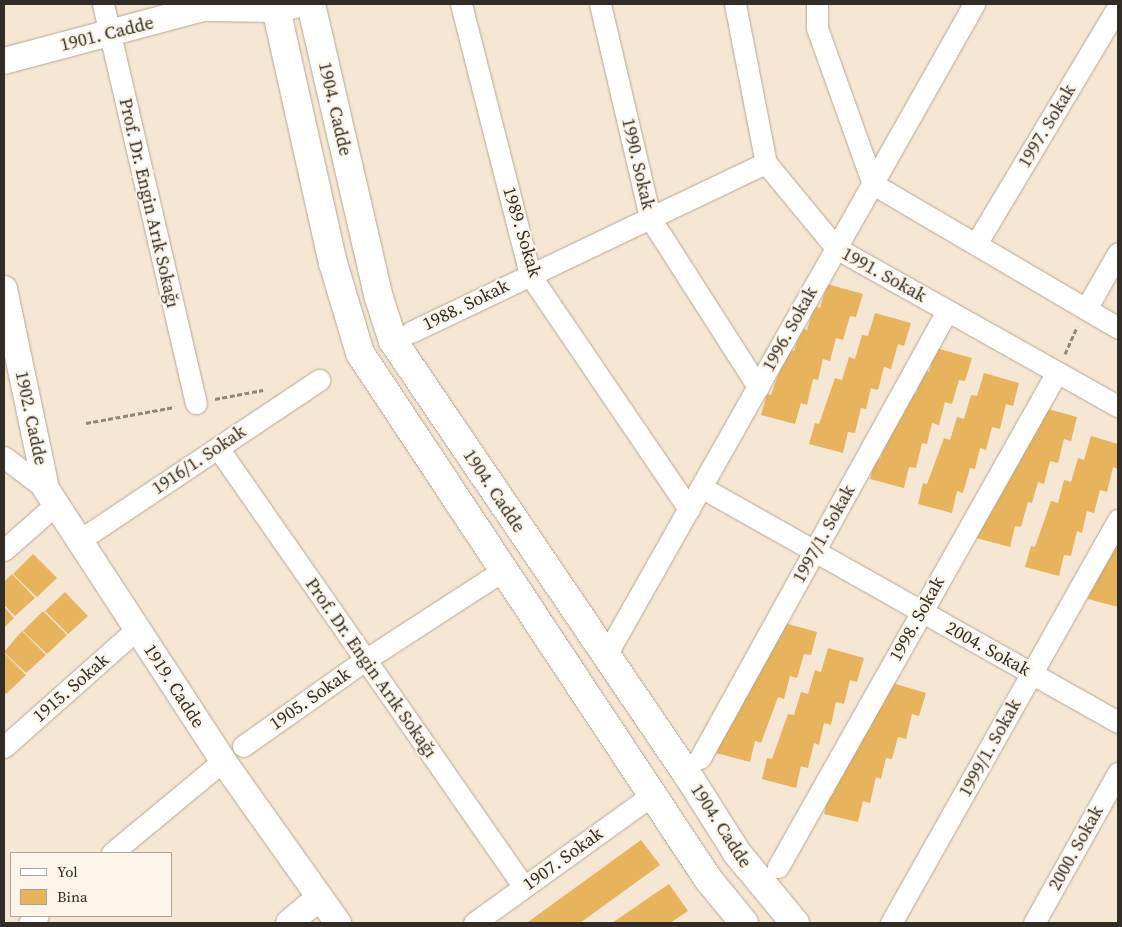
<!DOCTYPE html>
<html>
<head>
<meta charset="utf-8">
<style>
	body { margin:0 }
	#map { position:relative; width:1122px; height:927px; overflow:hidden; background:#f6e7d4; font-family:"Source Serif 4",serif }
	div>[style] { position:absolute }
	.building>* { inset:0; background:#e7b35d }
	.path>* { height:3px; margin-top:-1.5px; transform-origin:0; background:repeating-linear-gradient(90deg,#908679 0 5px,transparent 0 7.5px) }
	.roads { filter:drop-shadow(0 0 1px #b5a795) drop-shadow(0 0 1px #b5a795) }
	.minor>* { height:21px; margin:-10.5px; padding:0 10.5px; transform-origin:10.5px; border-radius:10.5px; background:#fff }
	.tertiary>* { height:26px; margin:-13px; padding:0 13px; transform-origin:13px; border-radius:13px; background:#fff }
	.secondary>* { height:28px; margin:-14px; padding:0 14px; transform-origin:14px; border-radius:14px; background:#fff }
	span { translate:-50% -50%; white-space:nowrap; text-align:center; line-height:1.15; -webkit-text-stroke:4.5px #fef5ea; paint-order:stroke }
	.street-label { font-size:18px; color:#312c25 }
	.frame { position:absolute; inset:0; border:5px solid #312c25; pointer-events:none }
	.legend { position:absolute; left:10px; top:852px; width:162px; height:65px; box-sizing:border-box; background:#fef5ea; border:1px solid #aca59b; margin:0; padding:6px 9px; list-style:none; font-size:15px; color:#312c25 }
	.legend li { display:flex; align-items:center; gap:10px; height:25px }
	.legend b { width:25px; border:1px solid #aca59b }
</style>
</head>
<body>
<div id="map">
	<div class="building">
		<i style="clip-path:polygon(827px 284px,863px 294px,856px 317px,850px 316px,843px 340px,836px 338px,830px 361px,823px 359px,818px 380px,813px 379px,807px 405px,801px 403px,795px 424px,761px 415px,767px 394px,771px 395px,787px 349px,794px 351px,801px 328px,807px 330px,814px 306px,820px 308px)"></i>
		<i style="clip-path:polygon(875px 313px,911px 323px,904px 346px,898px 344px,891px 369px,884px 367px,878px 390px,871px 388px,866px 409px,861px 408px,855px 433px,848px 432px,843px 453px,809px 444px,815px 423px,819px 424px,835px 378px,842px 380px,849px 357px,855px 359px,862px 335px,868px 336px)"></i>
		<i style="clip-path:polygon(936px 348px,972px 358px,965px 381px,959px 380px,952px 404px,945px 402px,939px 425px,932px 423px,927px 444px,922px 443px,916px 468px,909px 467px,904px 488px,870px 479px,875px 458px,880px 459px,896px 413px,903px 415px,910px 392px,916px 394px,923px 370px,929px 372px)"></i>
		<i style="clip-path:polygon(984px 373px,1019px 383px,1013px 406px,1006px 404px,1000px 429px,992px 427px,986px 450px,980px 448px,975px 469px,970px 468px,963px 493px,957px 491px,952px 513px,918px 504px,923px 483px,927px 484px,944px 438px,950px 440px,957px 417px,964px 419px,971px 395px,977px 396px)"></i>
		<i style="clip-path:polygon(1041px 407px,1077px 417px,1071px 441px,1064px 439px,1058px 463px,1050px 461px,1044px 484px,1038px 482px,1032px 503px,1028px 502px,1021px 527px,1015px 526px,1010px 547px,976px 538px,981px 517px)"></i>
		<i style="clip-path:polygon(1091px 436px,1118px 444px,1118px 469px,1113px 467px,1107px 492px,1100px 490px,1094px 513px,1087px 511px,1082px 533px,1077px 531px,1071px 556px,1064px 555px,1059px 576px,1025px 567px,1031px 546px,1035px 547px,1051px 501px,1058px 503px,1064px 480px,1071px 482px,1078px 458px,1084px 460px)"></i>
		<i style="clip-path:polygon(1118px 535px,1118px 607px,1088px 599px,1093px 578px,1097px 579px,1105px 555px)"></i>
		<i style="clip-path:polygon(33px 554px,57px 578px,37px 597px,13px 574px)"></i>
		<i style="clip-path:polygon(12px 574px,35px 598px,15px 616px,4px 605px,4px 582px)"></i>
		<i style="clip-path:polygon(65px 592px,88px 616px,68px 634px,45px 611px)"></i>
		<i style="clip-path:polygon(4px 607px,14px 618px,4px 628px)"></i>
		<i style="clip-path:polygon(43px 611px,67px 635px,47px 654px,23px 631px)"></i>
		<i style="clip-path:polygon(781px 622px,817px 632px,811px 655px,804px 654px,797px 678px,790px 676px,784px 699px,778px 697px,761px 743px,755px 741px,750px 762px,716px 753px,721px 732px,768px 644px,775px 646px)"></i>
		<i style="clip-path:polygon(22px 631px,46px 655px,26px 673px,4px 652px)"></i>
		<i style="clip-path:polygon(828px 648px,864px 658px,857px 682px,850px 680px,844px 704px,836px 702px,831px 725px,824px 723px,819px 745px,814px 743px,808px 768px,801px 766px,796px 788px,762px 779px,767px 758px,772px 759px,788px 714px,794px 715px,801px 692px,808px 694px,815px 670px,821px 672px)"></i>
		<i style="clip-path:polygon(4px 653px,26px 675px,6px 694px,4px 692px)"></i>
		<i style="clip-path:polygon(889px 682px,926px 693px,919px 716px,912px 714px,906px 739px,898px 737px,892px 759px,886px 758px,881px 779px,876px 777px,870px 803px,863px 801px,858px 822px,824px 814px,829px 793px,834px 793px,841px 769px,863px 727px,870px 729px,877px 704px,883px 706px)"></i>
		<i style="clip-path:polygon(641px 840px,660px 865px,580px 923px,528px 922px)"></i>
		<i style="clip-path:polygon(669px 884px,688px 911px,670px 923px,612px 923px)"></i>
	</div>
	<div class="path">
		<i style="left:1065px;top:354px;width:30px;rotate:-66deg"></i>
		<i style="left:215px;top:399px;width:49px;rotate:-10.6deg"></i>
		<i style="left:86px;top:423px;width:90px;rotate:-10.2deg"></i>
	</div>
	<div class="roads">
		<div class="minor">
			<i style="left:103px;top:4px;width:410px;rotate:76.9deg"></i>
			<i style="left:461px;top:4px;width:280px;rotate:75.7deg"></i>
			<i style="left:530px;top:275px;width:283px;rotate:55.8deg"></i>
			<i style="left:600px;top:4px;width:220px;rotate:76.8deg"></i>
			<i style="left:650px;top:218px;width:201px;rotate:57.4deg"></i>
			<i style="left:735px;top:4px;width:162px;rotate:79deg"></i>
			<i style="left:766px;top:163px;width:110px;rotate:50.5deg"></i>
			<i style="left:836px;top:248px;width:323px;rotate:29.3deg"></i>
			<i style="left:817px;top:4px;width:24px;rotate:90deg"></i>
			<i style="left:817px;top:28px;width:166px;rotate:70.3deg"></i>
			<i style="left:873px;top:184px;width:284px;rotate:30.4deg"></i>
			<i style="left:976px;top:244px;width:276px;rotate:-59.1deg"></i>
			<i style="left:1086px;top:309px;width:64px;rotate:-60.3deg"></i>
			<i style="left:411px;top:332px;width:393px;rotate:-25.5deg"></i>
			<i style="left:218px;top:448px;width:535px;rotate:55.12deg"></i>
			<i style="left:4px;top:457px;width:53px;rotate:37.3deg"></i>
			<i style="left:701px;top:487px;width:479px;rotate:29.4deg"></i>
			<i style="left:80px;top:540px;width:288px;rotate:-33.8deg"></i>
			<i style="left:4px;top:550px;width:69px;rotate:-41.5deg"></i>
			<i style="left:606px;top:655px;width:748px;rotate:-60.52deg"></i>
			<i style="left:243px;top:746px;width:149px;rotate:-35.2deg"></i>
			<i style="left:365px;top:660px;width:163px;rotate:-33deg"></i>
			<i style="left:4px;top:747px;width:178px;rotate:-41.6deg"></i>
			<i style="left:700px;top:758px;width:511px;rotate:-61.08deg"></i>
			<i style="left:112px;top:853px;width:144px;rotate:-39.7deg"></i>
			<i style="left:778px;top:867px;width:568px;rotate:-60.59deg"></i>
			<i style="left:29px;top:923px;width:11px;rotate:-38deg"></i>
			<i style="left:474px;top:923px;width:219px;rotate:-35.7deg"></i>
			<i style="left:891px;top:923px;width:463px;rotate:-60.6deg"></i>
			<i style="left:1034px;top:923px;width:172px;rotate:-60.8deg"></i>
		</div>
		<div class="tertiary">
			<i style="left:210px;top:8px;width:66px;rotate:0.9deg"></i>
			<i style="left:276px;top:9px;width:24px;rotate:-12deg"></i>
			<i style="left:4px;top:61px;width:221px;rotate:-14.9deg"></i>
			<i style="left:4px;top:289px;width:204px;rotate:78.1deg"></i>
			<i style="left:46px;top:489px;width:325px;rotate:56.9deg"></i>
			<i style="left:223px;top:761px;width:199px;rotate:54.6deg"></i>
			<i style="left:289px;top:923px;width:40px;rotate:-40deg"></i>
		</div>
		<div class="secondary">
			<i style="left:275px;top:4px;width:265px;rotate:77.4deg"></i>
			<i style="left:333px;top:263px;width:94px;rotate:73.3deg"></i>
			<i style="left:360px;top:353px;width:631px;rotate:56.51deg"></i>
			<i style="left:708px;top:879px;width:57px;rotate:50.7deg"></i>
			<i style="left:311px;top:4px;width:302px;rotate:77deg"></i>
			<i style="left:379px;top:298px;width:45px;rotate:72deg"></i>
			<i style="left:393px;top:341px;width:527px;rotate:55.83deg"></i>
			<i style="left:689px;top:777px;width:90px;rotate:57.7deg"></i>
			<i style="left:737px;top:853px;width:91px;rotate:50.4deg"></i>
		</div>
	</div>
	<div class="street-label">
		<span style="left:107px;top:34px;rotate:-14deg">1901. Cadde</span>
		<span style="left:335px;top:109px;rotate:77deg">1904. Cadde</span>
		<span style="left:1047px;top:126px;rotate:-59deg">1997. Sokak</span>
		<span style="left:638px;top:164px;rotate:77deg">1990. Sokak</span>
		<span style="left:149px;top:203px;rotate:77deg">Prof. Dr. Engin Arık Sokağı</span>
		<span style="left:522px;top:232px;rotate:73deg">1989. Sokak</span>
		<span style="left:884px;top:275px;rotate:29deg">1991. Sokak</span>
		<span style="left:466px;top:305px;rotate:-26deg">1988. Sokak</span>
		<span style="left:790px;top:329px;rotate:-61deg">1996. Sokak</span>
		<span style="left:31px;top:418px;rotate:78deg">1902. Cadde</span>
		<span style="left:199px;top:460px;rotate:-34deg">1916/1. Sokak</span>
		<span style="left:494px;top:491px;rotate:56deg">1904. Cadde</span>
		<span style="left:824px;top:534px;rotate:-61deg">1997/1. Sokak</span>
		<span style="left:917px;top:619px;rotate:-61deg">1998. Sokak</span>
		<span style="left:988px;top:649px;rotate:29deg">2004. Sokak</span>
		<span style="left:371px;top:668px;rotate:55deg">Prof. Dr. Engin Arık Sokağı</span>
		<span style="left:174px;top:686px;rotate:57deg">1919. Cadde</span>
		<span style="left:71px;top:688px;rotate:-41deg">1915. Sokak</span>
		<span style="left:310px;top:699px;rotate:-35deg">1905. Sokak</span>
		<span style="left:990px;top:748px;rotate:-61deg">1999/1. Sokak</span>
		<span style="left:721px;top:826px;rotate:57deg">1904. Cadde</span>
		<span style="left:1076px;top:848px;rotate:-61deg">2000. Sokak</span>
		<span style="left:563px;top:859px;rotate:-36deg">1907. Sokak</span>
	</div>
	<div class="frame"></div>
	<ul class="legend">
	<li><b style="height:6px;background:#fff"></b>Yol</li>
	<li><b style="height:14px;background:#e7b35d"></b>Bina</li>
	</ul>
</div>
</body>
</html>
